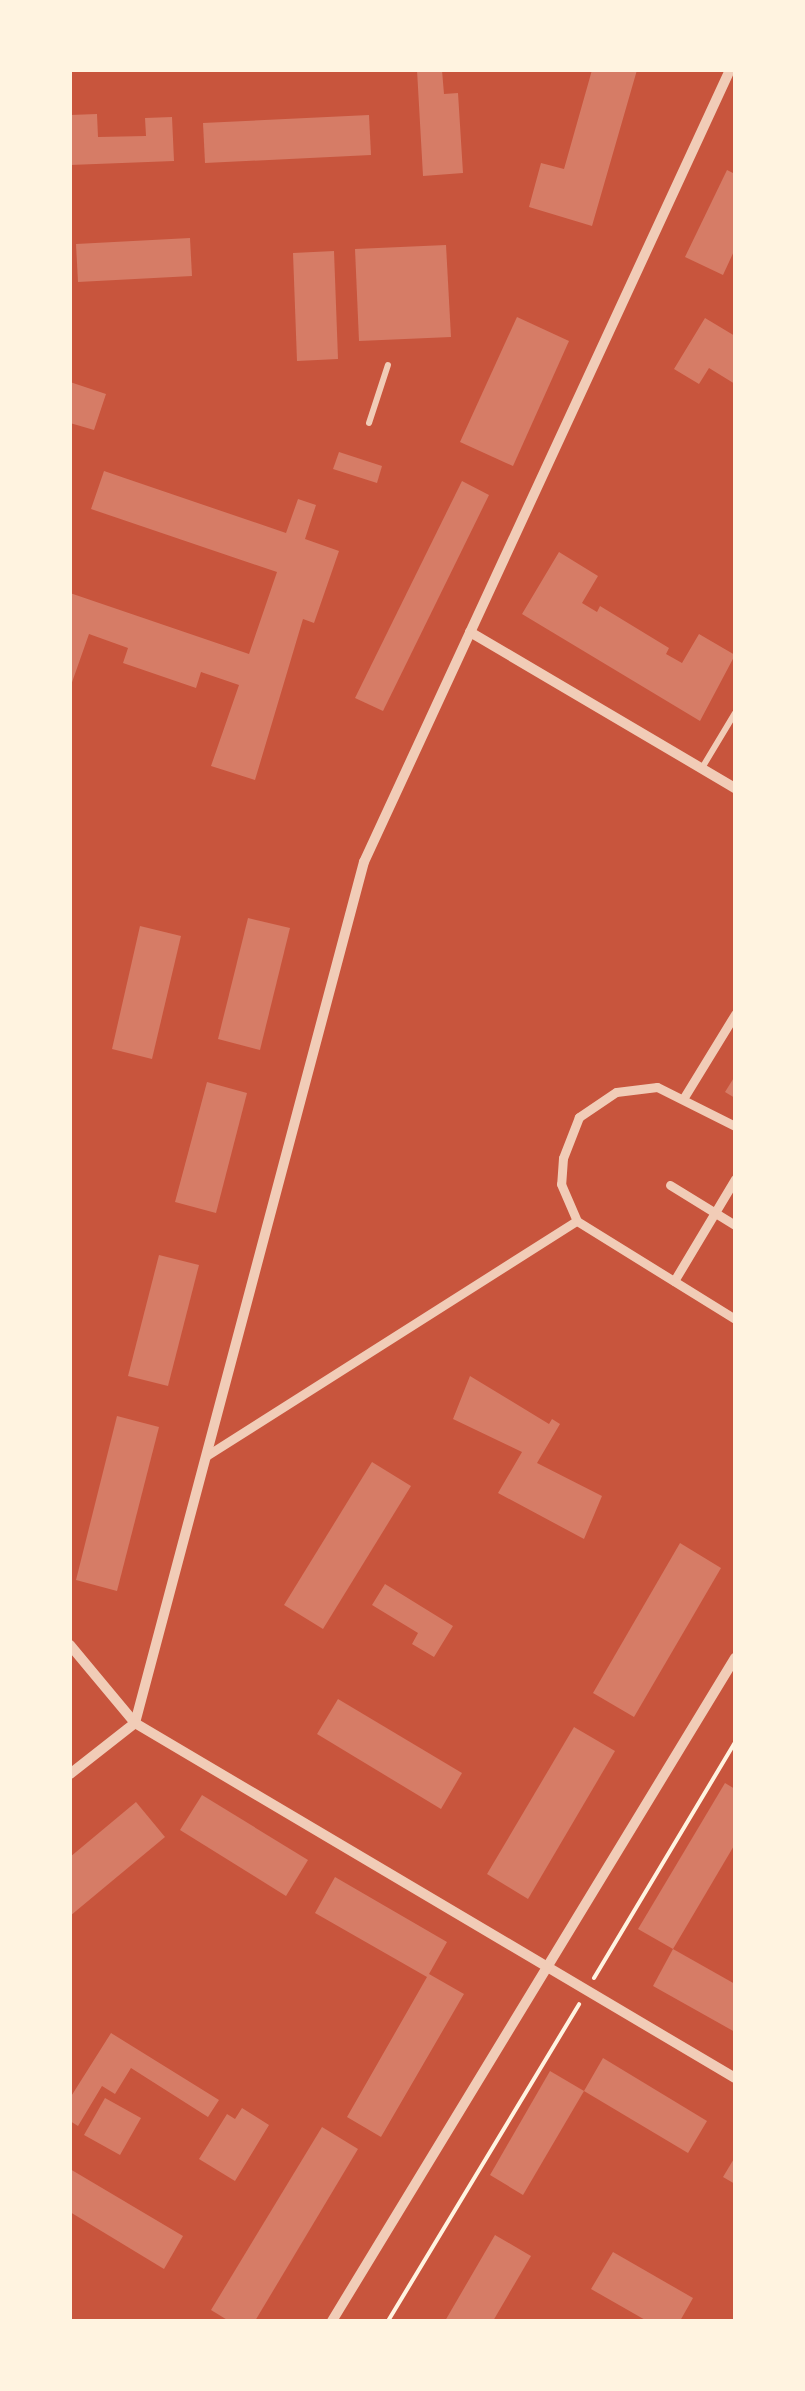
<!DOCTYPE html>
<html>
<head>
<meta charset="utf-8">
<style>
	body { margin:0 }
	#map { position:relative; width:805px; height:2391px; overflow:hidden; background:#c8553d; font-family:"Sofia Sans Condensed",sans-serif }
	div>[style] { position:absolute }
	.building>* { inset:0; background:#d67c66 }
	.path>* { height:4px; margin:-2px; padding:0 2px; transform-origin:2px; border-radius:2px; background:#fff3e0 }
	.service>* { height:6px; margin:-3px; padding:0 3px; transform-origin:3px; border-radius:3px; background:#f1ccb7 }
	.pedestrian>* { height:9px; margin:-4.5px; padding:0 4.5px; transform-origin:4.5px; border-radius:4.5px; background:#f1ccb7 }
	.minor>* { height:10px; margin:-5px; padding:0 5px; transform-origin:5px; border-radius:5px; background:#f1ccb7 }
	span { translate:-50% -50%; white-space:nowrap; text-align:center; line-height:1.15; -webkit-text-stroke:10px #fff3e0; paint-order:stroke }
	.frame { position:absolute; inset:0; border:72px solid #fff3e0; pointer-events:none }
</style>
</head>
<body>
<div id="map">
	<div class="building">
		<i style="clip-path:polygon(417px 70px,442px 70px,444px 94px,458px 93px,463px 173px,423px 176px)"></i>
		<i style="clip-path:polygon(592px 70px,637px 70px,592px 226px,529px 207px,541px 163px,564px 169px)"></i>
		<i style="clip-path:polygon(97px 114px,98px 137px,146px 136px,145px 118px,172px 117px,174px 161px,70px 165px,70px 115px)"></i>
		<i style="clip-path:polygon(369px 115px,371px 155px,205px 163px,203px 123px)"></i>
		<i style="clip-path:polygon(727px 170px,735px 174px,735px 249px,723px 275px,685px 257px)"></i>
		<i style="clip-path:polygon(190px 238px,192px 276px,78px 282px,76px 244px)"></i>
		<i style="clip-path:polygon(446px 245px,451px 337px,359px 341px,355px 249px)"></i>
		<i style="clip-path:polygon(334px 251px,338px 359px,297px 361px,293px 253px)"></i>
		<i style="clip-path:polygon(517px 317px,569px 341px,513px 466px,460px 442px)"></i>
		<i style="clip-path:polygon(705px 318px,735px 336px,735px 384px,709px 368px,699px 384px,674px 369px)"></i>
		<i style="clip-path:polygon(70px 382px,106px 394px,94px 430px,70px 423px)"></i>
		<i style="clip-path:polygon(339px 452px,382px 466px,377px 483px,333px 469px)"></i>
		<i style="clip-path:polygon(104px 471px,286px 533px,298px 499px,316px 505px,305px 539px,339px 551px,314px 623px,303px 619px,255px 780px,211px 766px,239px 685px,201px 672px,196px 688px,123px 663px,128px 648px,89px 634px,70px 688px,70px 593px,249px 654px,277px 572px,91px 509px)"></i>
		<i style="clip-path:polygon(462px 481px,489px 495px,383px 711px,355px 698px)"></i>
		<i style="clip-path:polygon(559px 552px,598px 576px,582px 603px,597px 612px,600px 606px,669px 648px,666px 654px,682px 663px,699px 634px,735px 655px,700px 721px,522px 614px)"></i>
		<i style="clip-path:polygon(248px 918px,290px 928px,260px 1050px,218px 1039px)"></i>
		<i style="clip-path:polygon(140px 926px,181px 936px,152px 1059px,112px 1049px)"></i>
		<i style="clip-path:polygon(735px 1076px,735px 1098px,725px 1092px)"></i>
		<i style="clip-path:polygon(207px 1082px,247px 1093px,216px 1213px,175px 1202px)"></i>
		<i style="clip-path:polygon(159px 1255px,199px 1265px,168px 1386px,128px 1376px)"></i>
		<i style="clip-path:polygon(470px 1376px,549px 1424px,552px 1419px,560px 1424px,537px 1463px,602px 1496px,584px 1539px,498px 1493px,522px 1452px,453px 1419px)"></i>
		<i style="clip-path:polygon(117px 1416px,159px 1427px,117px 1591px,76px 1580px)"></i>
		<i style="clip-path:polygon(372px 1462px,411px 1486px,323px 1629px,284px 1605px)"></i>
		<i style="clip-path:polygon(680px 1543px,721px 1568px,634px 1717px,593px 1693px)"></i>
		<i style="clip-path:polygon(385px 1584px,453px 1626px,434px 1657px,412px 1644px,418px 1633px,372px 1605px)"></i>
		<i style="clip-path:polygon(338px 1699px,462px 1773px,441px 1809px,317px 1734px)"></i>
		<i style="clip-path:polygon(574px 1727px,615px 1751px,528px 1899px,487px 1874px)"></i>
		<i style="clip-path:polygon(725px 1783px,735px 1789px,735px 1844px,673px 1949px,638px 1929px)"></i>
		<i style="clip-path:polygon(202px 1795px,308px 1860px,286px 1896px,180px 1830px)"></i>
		<i style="clip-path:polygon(136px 1802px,165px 1837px,70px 1916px,70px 1857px)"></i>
		<i style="clip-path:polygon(335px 1877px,447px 1942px,429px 1974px,464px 1994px,381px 2137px,347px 2117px,427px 1977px,315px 1913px)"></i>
		<i style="clip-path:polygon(673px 1949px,735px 1984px,735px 2032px,653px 1986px)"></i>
		<i style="clip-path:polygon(111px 2033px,219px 2100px,208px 2117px,131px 2068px,115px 2094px,102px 2086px,78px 2126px,70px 2121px,70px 2098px)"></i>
		<i style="clip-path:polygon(603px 2058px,707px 2121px,688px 2153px,584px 2091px)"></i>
		<i style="clip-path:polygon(550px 2071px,584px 2091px,523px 2195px,490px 2175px)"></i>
		<i style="clip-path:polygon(105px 2098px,141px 2118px,120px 2155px,84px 2135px)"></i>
		<i style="clip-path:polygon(242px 2108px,269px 2125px,235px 2181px,199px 2159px,227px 2114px,235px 2119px)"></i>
		<i style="clip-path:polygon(322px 2127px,358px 2149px,255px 2321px,229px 2321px,211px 2310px)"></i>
		<i style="clip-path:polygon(735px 2157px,735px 2184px,723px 2177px)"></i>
		<i style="clip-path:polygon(70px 2169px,183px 2236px,164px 2269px,70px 2212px)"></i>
		<i style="clip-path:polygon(495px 2235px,531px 2256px,493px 2321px,445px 2321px)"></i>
		<i style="clip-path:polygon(613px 2252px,693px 2298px,680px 2321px,647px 2321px,591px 2289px)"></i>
	</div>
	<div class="path">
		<i style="left:594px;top:1978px;width:275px;rotate:-59.1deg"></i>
		<i style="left:388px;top:2321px;width:370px;rotate:-58.9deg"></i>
	</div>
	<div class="service">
		<i style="left:369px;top:423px;width:61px;rotate:-71.9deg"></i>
		<i style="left:702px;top:768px;width:64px;rotate:-59deg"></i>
	</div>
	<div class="pedestrian">
		<i style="left:683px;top:1099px;width:100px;rotate:-58.5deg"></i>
		<i style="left:735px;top:1126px;width:87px;rotate:-153.4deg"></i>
		<i style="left:657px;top:1087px;width:41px;rotate:173deg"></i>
		<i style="left:616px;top:1092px;width:45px;rotate:146deg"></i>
		<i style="left:579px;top:1117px;width:44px;rotate:111.3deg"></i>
		<i style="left:563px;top:1158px;width:26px;rotate:94deg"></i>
		<i style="left:561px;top:1184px;width:40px;rotate:66.6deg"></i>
		<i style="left:577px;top:1221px;width:186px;rotate:31.8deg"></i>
		<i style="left:670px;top:1185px;width:76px;rotate:31.6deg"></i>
		<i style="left:674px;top:1281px;width:119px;rotate:-59.1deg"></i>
		<i style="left:206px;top:1456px;width:439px;rotate:-32.4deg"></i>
	</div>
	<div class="minor">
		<i style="left:470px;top:632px;width:308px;rotate:30.5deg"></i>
		<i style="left:70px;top:1645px;width:102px;rotate:50.2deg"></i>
		<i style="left:135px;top:1723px;width:697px;rotate:30.61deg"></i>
		<i style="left:70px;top:1774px;width:83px;rotate:-38.1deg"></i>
		<i style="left:135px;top:1723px;width:891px;rotate:-75.11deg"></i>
		<i style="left:364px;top:862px;width:872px;rotate:-65.2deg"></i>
		<i style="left:332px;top:2321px;width:776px;rotate:-58.71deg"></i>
	</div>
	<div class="frame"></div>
</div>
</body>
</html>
